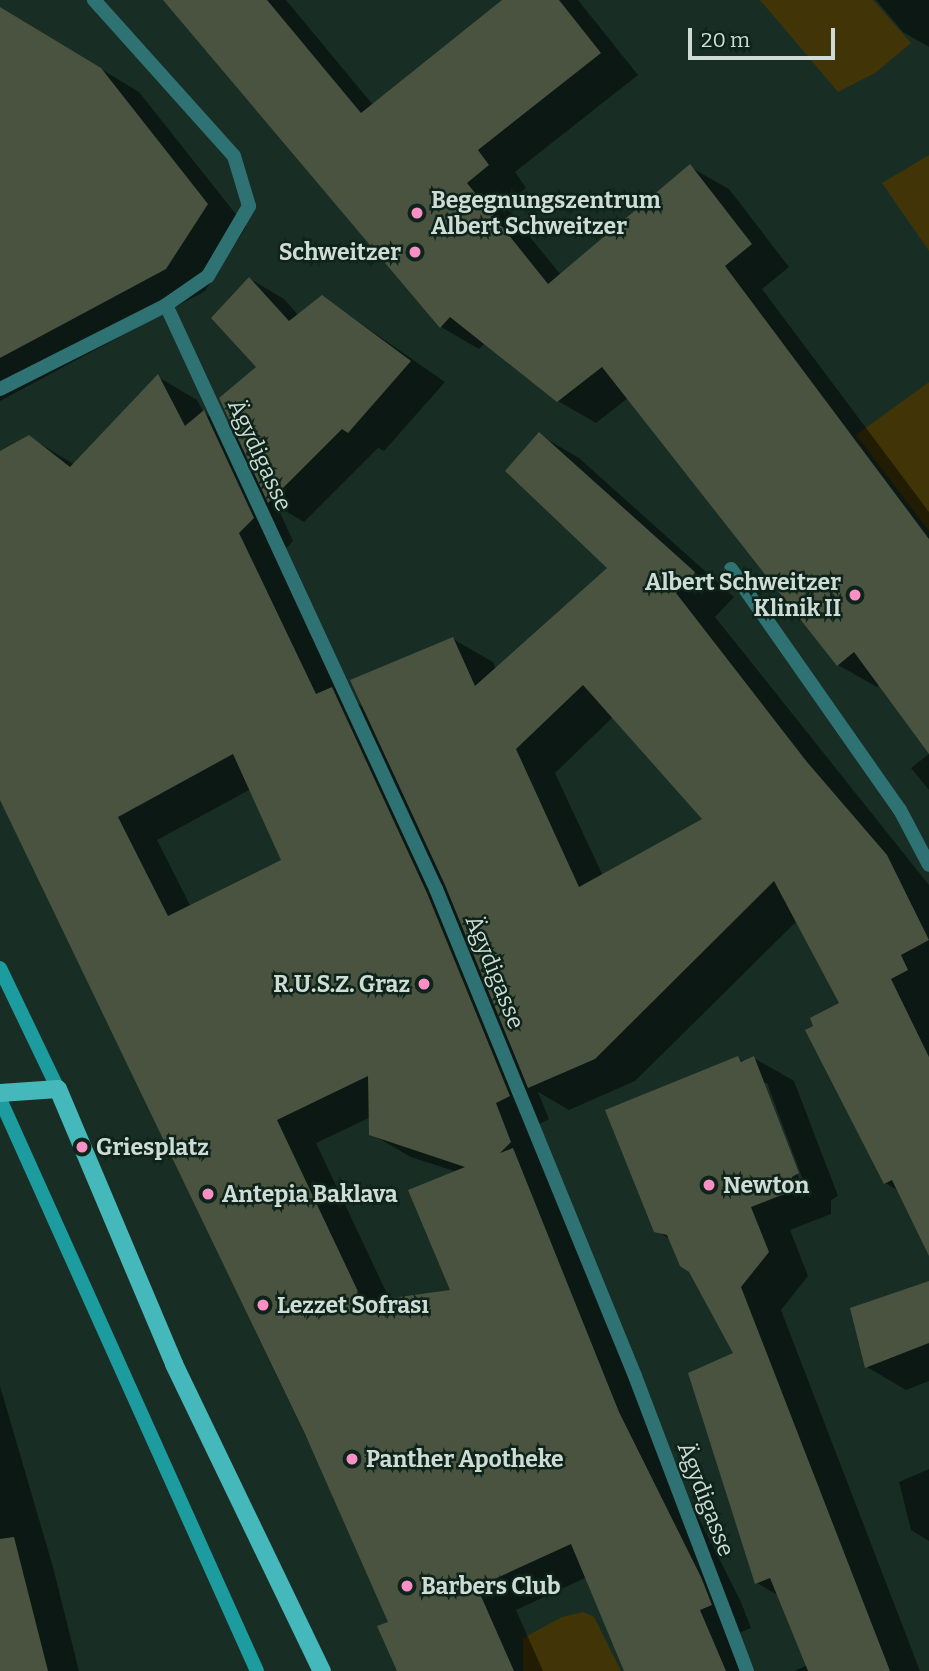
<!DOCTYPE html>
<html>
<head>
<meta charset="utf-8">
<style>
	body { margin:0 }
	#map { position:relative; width:929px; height:1671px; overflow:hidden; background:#182e24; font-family:Bitter,serif }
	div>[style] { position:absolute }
	.green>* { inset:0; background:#413507 }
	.shadow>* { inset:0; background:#0007 }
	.building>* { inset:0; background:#49533f }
	.street>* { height:14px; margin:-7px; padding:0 7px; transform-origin:7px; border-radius:7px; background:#2f7274 }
	.secondary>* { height:14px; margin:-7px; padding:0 7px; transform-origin:7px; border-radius:7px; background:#1d9c9f }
	.primary>* { height:18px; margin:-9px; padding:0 9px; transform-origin:9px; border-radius:9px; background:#45b8bb }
	.dots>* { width:19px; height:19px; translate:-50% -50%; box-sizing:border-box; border:4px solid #0e241a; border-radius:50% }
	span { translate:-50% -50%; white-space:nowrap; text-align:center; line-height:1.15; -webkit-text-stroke:5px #0e241a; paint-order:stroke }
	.poi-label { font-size:23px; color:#cfdcd5; font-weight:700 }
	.left { translate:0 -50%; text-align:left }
	.right { translate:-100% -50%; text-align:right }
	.street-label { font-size:23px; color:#cfdcd5 }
	.scale { position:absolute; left:688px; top:28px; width:147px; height:32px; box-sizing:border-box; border:4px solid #cfdcd5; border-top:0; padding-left:9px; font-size:21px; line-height:24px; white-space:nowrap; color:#cfdcd5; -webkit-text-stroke:5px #0e241a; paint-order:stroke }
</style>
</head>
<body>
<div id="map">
	<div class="green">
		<i style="clip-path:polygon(760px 0,873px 0,911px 43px,875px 73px,838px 92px)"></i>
		<i style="clip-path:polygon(929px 155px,929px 251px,882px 183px)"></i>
		<i style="clip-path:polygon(929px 382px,929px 531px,856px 435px)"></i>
		<i style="clip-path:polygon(583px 1612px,594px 1617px,621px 1671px,523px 1671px,523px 1638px,562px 1617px)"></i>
	</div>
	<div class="shadow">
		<i style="clip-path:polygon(165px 0,286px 0,373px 105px,504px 0,578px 0,638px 75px,515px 172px,526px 188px,504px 205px,561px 275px,690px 167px,729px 189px,789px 267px,762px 289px,929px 512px,929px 751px,880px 684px,877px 687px,838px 665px,628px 398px,596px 423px,558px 401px,485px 343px,479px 349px,441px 327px)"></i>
		<i style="clip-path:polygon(876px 0,929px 0,929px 47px,903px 32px)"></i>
		<i style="clip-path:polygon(0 8px,139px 92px,246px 227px,205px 291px,0 401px)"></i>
		<i style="clip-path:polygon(evenodd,250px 279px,284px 299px,299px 316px,323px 297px,445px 382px,384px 451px,378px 448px,304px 522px,277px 506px,293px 541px,278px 557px,346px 697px,365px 708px,453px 639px,493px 662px,496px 670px,610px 568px,540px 435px,579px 458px,734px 597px,715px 617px,929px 885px,929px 1252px,899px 1191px,885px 1183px,841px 1004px,797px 921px,635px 1081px,569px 1110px,538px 1092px,549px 1119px,535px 1126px,658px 1437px,741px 1602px,751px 1628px,739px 1633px,755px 1671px,626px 1671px,587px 1577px,516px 1610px,543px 1671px,399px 1671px,390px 1623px,351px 1531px,0 796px,0 453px,29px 437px,75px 465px,158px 377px,197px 400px,204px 413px,237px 431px,258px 368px,250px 279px,613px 717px,705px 820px,603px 876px,555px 773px,613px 717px,250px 279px,251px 789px,283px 861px,191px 907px,157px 840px,251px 789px,250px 279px,371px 1117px,371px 1134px,411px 1157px,457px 1172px,452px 1292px,390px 1300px,316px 1143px,371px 1117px)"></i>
		<i style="clip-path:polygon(929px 754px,929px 790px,911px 768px)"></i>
		<i style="clip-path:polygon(evenodd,738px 1058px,745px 1062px,754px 1058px,794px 1081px,838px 1196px,831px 1200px,831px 1214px,790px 1230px,808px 1276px,781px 1310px,920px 1671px,794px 1671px,808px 1665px,779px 1596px,757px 1583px,736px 1354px,670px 1239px,656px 1231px,738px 1058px,763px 1083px,767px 1083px,803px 1180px,800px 1182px,763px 1083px)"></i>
		<i style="clip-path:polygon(929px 1282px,929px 1381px,906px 1390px,867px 1367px)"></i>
		<i style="clip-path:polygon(0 1386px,53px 1567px,79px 1671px,0 1671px)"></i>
		<i style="clip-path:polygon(929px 1469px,929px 1541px,911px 1530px,899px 1482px)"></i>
	</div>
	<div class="building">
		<i style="clip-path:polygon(163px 0,267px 0,361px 113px,502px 0,559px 0,601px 53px,478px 150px,489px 165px,467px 183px,548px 284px,690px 164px,752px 244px,725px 266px,929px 539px,929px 754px,854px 652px,837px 666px,602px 367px,557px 402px,450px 317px,440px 328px)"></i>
		<i style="clip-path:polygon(0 7px,101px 68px,208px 204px,166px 269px,0 358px)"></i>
		<i style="clip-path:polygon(249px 277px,289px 321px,322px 295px,411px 361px,348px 433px,342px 429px,268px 503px,219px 398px,256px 367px,211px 318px)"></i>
		<i style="clip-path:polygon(evenodd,158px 374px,185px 426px,204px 410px,254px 518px,239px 533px,316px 694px,332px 687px,427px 893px,510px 1096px,496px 1103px,511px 1142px,500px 1153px,513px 1148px,619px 1412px,701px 1577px,712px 1605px,700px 1610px,726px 1671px,624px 1671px,571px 1544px,477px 1587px,514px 1671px,397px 1671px,377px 1626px,388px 1622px,305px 1434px,0 800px,0 451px,29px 435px,70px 467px,158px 374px,233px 754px,281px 860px,168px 916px,118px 817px,233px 754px,158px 374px,368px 1076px,369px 1135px,465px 1167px,408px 1190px,450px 1290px,363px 1302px,277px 1120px,368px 1076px)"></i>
		<i style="clip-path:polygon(evenodd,539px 432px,696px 573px,676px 593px,807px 762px,887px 855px,929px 940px,901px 955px,908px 970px,891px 979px,929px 1057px,929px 1256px,892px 1180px,884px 1184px,805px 1030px,813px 1026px,810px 1018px,839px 1003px,774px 881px,595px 1059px,528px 1088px,445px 885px,350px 680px,453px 637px,475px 686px,607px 568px,505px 471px,539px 432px,583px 685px,702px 819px,579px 887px,516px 749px,583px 685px)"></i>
		<i style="clip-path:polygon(738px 1056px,741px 1062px,754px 1056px,799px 1173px,792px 1177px,792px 1191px,751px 1207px,769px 1252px,741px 1287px,890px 1671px,808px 1671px,770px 1578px,755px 1584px,688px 1373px,733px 1353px,689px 1272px,680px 1266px,667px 1235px,654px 1232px,605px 1110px)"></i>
		<i style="clip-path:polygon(929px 1281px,929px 1343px,865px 1368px,850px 1308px)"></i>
		<i style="clip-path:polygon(14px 1537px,48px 1671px,0 1671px,0 1539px)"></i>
	</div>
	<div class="street">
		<i style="left:166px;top:305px;width:643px;rotate:65.19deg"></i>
		<i style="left:436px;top:889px;width:526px;rotate:67.77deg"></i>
		<i style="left:635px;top:1376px;width:316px;rotate:69.2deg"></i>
		<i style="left:0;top:389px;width:186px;rotate:-26.8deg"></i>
		<i style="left:166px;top:305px;width:51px;rotate:-34.6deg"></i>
		<i style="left:208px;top:276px;width:81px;rotate:-59.6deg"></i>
		<i style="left:249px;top:206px;width:52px;rotate:-106.7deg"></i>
		<i style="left:234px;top:156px;width:210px;rotate:-131.9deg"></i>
		<i style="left:731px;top:569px;width:294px;rotate:55deg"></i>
		<i style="left:900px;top:810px;width:62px;rotate:62.2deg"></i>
	</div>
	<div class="secondary">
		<i style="left:0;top:968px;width:134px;rotate:64.4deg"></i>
		<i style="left:0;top:1099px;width:627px;rotate:65.81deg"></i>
	</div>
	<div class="primary">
		<i style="left:0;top:1093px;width:58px;rotate:-3.9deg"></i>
		<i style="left:58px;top:1089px;width:298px;rotate:67.1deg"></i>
		<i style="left:174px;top:1364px;width:341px;rotate:64.3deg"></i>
	</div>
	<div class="dots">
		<i style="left:417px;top:213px;background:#fa8fc6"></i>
		<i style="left:415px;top:252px;background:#fa8fc6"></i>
		<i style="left:855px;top:595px;background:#fa8fc6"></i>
		<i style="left:424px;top:984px;background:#fa8fc6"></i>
		<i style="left:82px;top:1147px;background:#fa8fc6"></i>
		<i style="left:709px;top:1185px;background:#fa8fc6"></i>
		<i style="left:208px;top:1194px;background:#fa8fc6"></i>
		<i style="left:263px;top:1305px;background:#fa8fc6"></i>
		<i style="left:352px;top:1459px;background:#fa8fc6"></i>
		<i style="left:407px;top:1586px;background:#fa8fc6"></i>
	</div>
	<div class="poi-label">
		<span class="left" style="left:431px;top:213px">Begegnungszentrum<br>Albert Schweitzer</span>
		<span class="right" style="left:401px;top:252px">Schweitzer</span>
		<span class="right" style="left:841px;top:595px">Albert Schweitzer<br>Klinik II</span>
		<span class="right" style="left:410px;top:984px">R.U.S.Z. Graz</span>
		<span class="left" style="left:96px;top:1147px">Griesplatz</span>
		<span class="left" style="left:723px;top:1185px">Newton</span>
		<span class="left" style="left:222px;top:1194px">Antepia Baklava</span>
		<span class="left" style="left:277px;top:1305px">Lezzet Sofrası</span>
		<span class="left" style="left:366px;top:1459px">Panther Apotheke</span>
		<span class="left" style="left:421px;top:1586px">Barbers Club</span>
	</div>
	<div class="street-label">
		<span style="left:260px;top:455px;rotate:65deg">Ägydigasse</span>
		<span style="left:495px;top:972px;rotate:68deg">Ägydigasse</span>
		<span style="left:706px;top:1499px;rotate:69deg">Ägydigasse</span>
	</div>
	<div class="scale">20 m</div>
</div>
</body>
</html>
